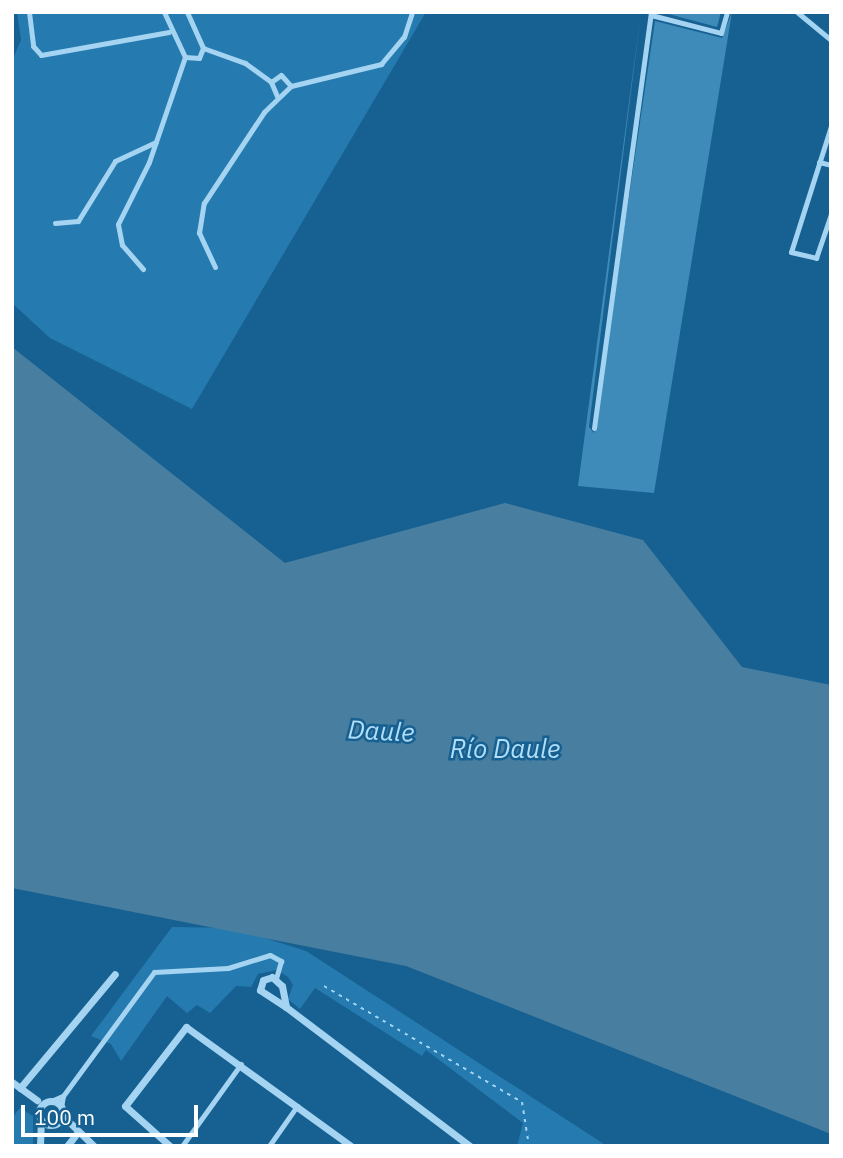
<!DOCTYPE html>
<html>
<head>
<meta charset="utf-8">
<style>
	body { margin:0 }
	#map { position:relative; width:843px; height:1158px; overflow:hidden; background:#166192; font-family:"IBM Plex Sans",sans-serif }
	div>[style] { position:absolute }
	.green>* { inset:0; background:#257baf }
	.water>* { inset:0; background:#487ea0 }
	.building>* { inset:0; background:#3e8bba }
	.path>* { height:2px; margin-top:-1px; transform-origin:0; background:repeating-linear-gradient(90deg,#a4d4f1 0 3.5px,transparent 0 8.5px) }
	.service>* { height:5px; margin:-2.5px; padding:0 2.5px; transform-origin:2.5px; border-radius:2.5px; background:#a4d4f1 }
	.minor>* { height:7px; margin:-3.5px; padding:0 3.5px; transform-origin:3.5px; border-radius:3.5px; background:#a4d4f1 }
	.minor>.ring { margin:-3.5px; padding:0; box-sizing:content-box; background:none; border:7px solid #a4d4f1; border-radius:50% }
	span { translate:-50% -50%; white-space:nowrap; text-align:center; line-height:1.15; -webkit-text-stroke:5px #166192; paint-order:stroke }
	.water-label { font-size:26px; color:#b0ddf8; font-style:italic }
	.frame { position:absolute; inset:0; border:14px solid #fff; pointer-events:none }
	.scale { position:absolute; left:21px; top:1105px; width:177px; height:32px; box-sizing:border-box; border:4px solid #fff; border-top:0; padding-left:9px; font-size:21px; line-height:24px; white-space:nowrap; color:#fff; -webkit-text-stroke:5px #166192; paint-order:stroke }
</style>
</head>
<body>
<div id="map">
	<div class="green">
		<i style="clip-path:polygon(17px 12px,426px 12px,192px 409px,50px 338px,12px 303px,12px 61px,21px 40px)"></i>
		<i style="clip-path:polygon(172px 927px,234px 928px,306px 951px,607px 1146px,517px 1146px,523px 1123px,426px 1050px,422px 1056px,315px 988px,300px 1009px,288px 999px,293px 985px,288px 977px,277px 970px,258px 974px,251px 987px,236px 986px,210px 1013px,197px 1005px,187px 1013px,167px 996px,121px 1061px,111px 1044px,91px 1036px)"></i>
		<i style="clip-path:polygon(20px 1108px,33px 1116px,33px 1146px,12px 1146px,12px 1118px)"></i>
	</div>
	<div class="water">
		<i style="clip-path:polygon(12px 347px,285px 563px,505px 503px,643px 540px,742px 667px,831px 685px,831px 1134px,406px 966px,12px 888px)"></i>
	</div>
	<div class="building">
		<i style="clip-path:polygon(641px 12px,589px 427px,594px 433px,655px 21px,722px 38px,732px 12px,654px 493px,578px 486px)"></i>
		<i style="clip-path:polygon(661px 12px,721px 12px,717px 27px)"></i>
	</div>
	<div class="path">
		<i style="left:324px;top:986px;width:229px;rotate:30.4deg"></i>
		<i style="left:522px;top:1102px;width:45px;rotate:81deg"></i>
	</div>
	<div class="service">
		<i style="left:29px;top:12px;width:34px;rotate:83deg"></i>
		<i style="left:33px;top:46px;width:12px;rotate:48deg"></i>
		<i style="left:41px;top:55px;width:130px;rotate:-10.2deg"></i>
		<i style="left:187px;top:12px;width:39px;rotate:66deg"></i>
		<i style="left:203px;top:48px;width:45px;rotate:19.7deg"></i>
		<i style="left:245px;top:63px;width:32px;rotate:36deg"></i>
		<i style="left:271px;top:82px;width:15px;rotate:67deg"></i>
		<i style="left:797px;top:12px;width:44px;rotate:39.5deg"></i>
		<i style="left:651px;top:15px;width:72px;rotate:14.4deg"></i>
		<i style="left:721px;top:33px;width:22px;rotate:-74deg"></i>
		<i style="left:185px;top:57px;width:14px;rotate:4deg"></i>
		<i style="left:199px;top:58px;width:11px;rotate:-68deg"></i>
		<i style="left:271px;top:82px;width:12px;rotate:-35deg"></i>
		<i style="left:281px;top:75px;width:15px;rotate:48deg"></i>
		<i style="left:831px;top:126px;width:132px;rotate:107.6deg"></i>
		<i style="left:791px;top:252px;width:26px;rotate:13deg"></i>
		<i style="left:816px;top:258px;width:46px;rotate:-71.2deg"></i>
		<i style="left:819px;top:162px;width:12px;rotate:14deg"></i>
		<i style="left:55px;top:223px;width:23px;rotate:-5deg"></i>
		<i style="left:78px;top:221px;width:70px;rotate:-58.3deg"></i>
		<i style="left:115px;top:161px;width:45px;rotate:-24.9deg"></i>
		<i style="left:215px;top:267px;width:38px;rotate:-115deg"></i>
		<i style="left:199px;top:233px;width:30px;rotate:-81deg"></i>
		<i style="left:204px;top:203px;width:109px;rotate:-56.6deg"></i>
		<i style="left:264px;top:112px;width:37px;rotate:-44deg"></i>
		<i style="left:291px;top:86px;width:93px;rotate:-13.7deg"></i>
		<i style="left:381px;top:64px;width:35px;rotate:-50deg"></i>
		<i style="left:404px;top:37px;width:26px;rotate:-72deg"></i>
		<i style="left:143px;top:269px;width:32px;rotate:-131deg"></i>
		<i style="left:122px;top:245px;width:21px;rotate:-101deg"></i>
		<i style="left:118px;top:224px;width:69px;rotate:-63.4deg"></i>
		<i style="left:149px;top:162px;width:111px;rotate:-71.1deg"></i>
		<i style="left:185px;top:57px;width:50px;rotate:-115deg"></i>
		<i style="left:594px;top:428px;width:420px;rotate:-82.2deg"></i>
		<i style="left:63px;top:1096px;width:154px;rotate:-53.7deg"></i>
		<i style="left:154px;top:972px;width:74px;rotate:-3.1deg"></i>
		<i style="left:228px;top:968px;width:44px;rotate:-17.2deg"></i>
		<i style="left:270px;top:955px;width:13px;rotate:29deg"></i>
		<i style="left:281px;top:961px;width:18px;rotate:106deg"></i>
		<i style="left:51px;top:1101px;width:13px;rotate:-23deg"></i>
		<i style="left:63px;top:1096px;width:11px;rotate:100deg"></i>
		<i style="left:182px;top:1146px;width:101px;rotate:-54.3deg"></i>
		<i style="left:269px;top:1146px;width:49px;rotate:-55deg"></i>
	</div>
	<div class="minor">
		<i style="left:272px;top:977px;width:13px;rotate:42deg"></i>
		<i style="left:282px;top:986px;width:21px;rotate:79deg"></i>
		<i style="left:286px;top:1007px;width:31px;rotate:-147deg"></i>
		<i style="left:260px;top:990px;width:10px;rotate:-73deg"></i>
		<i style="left:263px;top:980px;width:9px;rotate:-18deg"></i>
		<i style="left:286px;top:1007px;width:231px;rotate:37.1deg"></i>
		<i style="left:12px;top:1082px;width:31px;rotate:36deg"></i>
		<i style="left:20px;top:1088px;width:148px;rotate:-50.2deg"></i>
		<i class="ring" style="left:39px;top:1101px;width:17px;height:17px"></i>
		<i style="left:63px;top:1116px;width:43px;rotate:44.1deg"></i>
		<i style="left:40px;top:1146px;width:26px;rotate:-88deg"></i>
		<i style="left:67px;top:1146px;width:16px;rotate:-52deg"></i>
		<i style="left:170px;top:1146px;width:60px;rotate:-138.4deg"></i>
		<i style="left:125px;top:1106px;width:100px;rotate:-52.3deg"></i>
		<i style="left:186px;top:1027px;width:203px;rotate:35.8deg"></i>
	</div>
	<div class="water-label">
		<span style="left:381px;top:731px;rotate:3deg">Daule</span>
		<span style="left:505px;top:749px">Río Daule</span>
	</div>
	<div class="frame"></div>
	<div class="scale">100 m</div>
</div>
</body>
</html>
